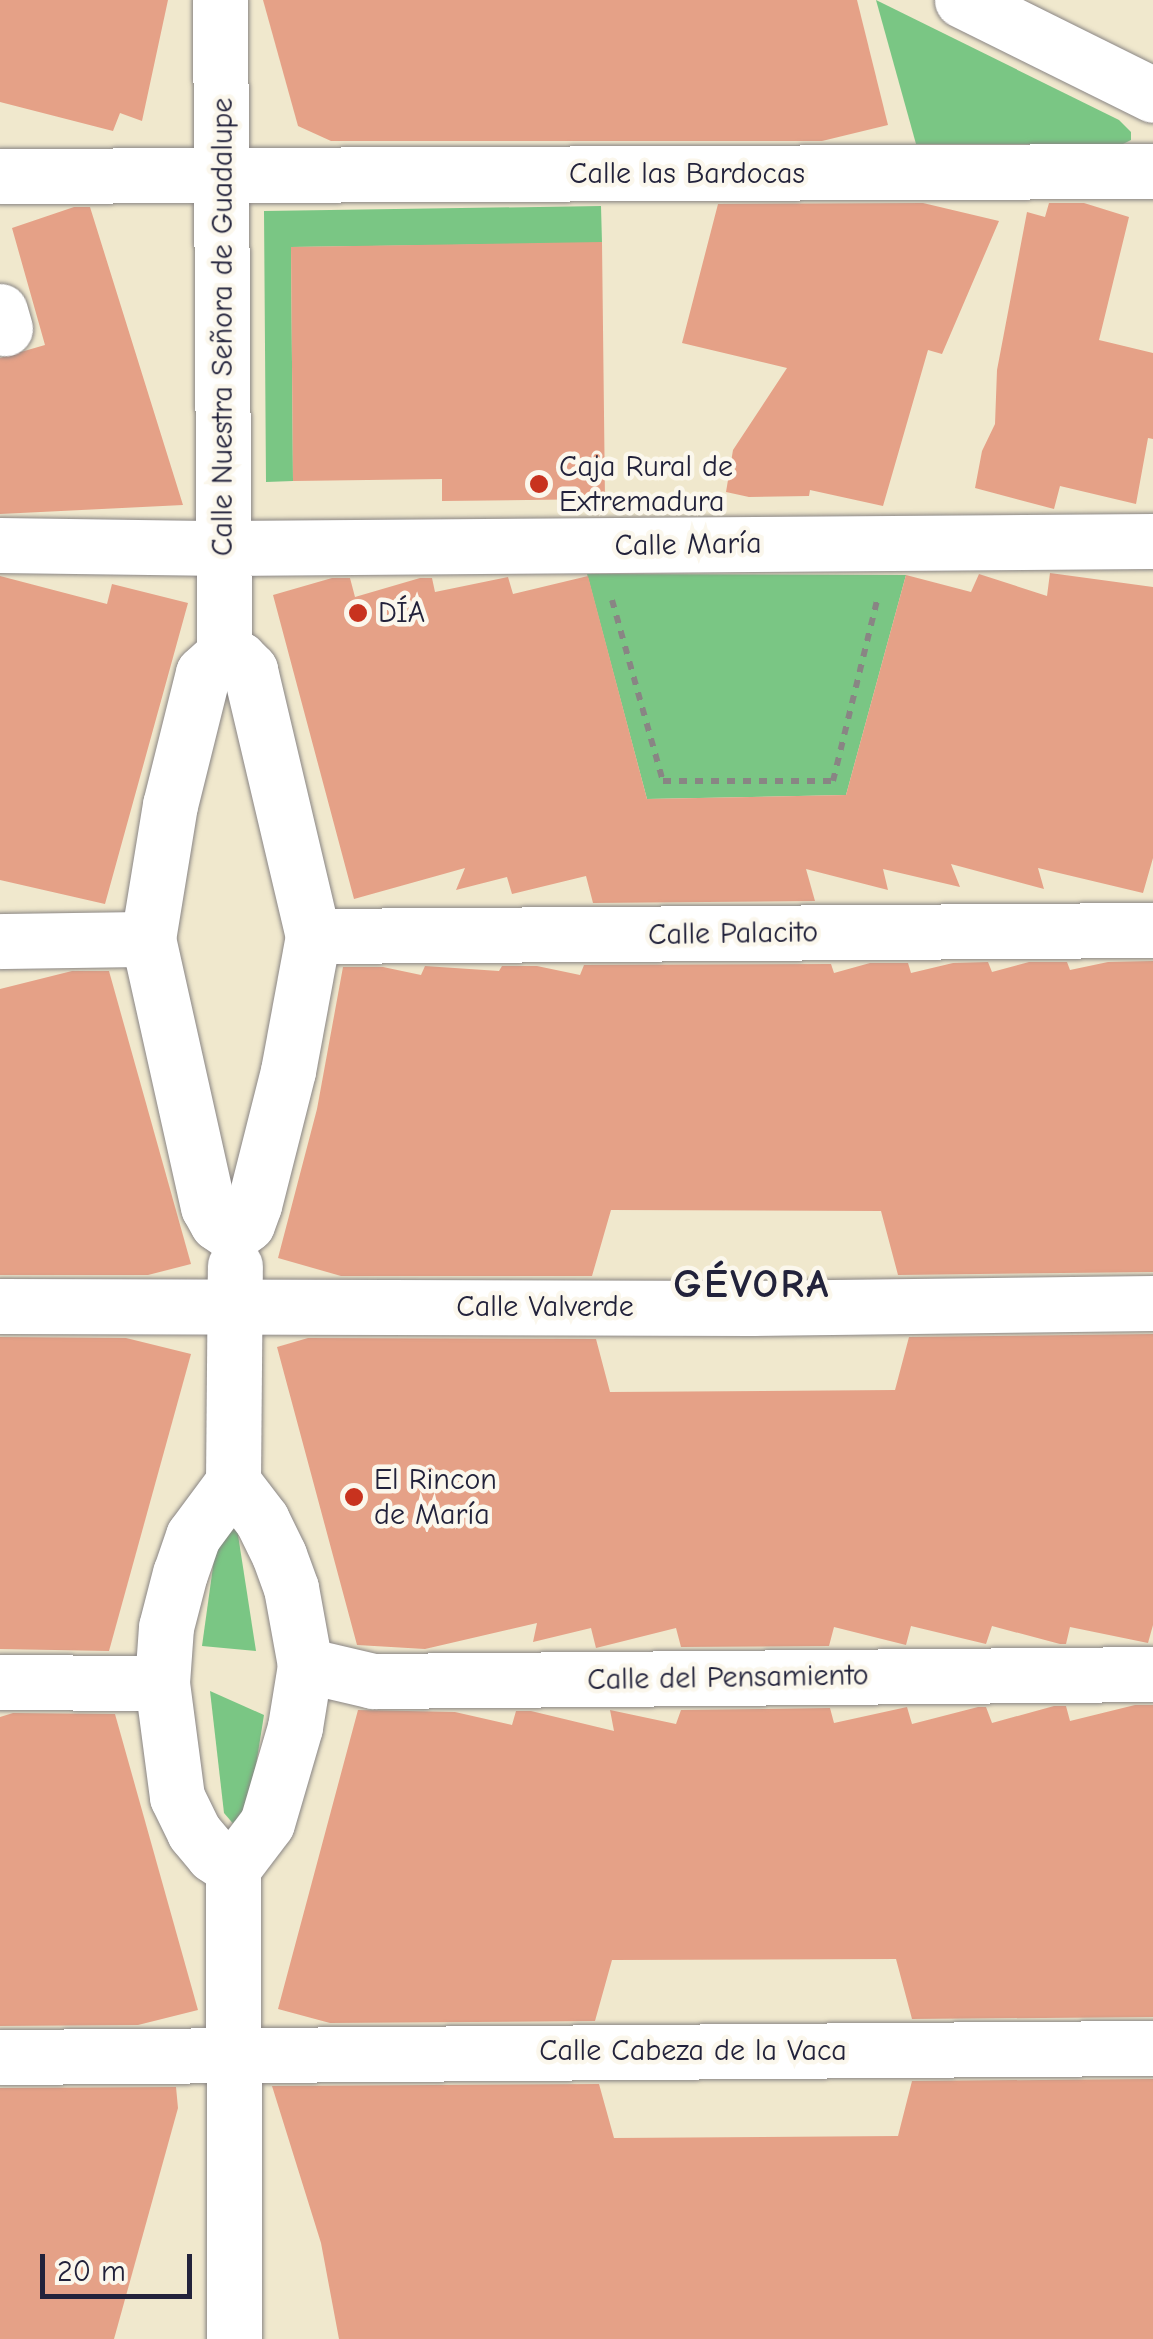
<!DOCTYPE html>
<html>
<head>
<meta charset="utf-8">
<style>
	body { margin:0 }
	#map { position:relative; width:1153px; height:2339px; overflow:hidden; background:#f0e8cd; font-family:"Comic Neue",sans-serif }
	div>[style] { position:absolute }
	.green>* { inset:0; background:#7ac684 }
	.building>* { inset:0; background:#e5a187 }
	.path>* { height:6px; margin-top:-3px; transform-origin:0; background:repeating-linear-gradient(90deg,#898584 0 8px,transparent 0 16px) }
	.roads { filter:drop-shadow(0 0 2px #898584) drop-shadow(0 0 2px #898584) }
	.street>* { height:55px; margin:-27.5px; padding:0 27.5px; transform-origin:27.5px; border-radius:27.5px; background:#fff }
	.dots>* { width:28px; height:28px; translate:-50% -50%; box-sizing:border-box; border:5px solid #fbf7ec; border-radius:50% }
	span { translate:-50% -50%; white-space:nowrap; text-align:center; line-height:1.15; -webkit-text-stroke:9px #fbf7ec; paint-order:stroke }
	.street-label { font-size:30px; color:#22223b }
	.poi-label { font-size:30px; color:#22223b }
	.left { translate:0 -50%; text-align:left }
	.district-label { font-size:40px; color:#22223b; font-weight:700; letter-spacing:2.5px }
	.scale { position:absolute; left:40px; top:2254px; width:152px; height:45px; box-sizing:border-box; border:5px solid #22223b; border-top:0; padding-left:12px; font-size:30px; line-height:35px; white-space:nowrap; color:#22223b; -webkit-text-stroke:8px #fbf7ec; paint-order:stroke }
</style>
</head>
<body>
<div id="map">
	<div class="green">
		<i style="clip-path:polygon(876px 0,1119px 120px,1131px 132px,1131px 140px,1123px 144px,916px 144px)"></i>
		<i style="clip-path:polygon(601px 206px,602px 243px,291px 247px,293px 481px,266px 482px,264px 211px)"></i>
		<i style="clip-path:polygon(587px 574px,906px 575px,846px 795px,647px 799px)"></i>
		<i style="clip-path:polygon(236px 1522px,256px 1651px,202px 1646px,216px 1545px)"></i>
		<i style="clip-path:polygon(210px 1691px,264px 1715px,249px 1809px,236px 1827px,224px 1813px)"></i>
	</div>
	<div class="building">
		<i style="clip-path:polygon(0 0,168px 0,142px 121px,120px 113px,113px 131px,0 102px)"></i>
		<i style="clip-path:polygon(263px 0,857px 0,888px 125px,822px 141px,331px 141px,298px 126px)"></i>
		<i style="clip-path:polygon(923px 203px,999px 221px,942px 354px,928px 350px,883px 506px,810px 490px,809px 496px,749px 497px,726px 492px,733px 450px,787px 368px,682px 343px,718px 204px)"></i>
		<i style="clip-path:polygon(1049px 203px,1084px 203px,1129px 217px,1099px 340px,1153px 353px,1153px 439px,1148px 438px,1136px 504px,1060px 486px,1054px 509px,975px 488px,982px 451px,995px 424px,997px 370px,1027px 212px,1045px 217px)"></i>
		<i style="clip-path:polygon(74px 207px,90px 207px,183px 505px,0 514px,0 358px,45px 345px,12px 228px)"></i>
		<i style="clip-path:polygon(602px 242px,605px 499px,442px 501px,442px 479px,293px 481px,291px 247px)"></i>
		<i style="clip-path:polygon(1050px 573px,1153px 587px,1153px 858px,1143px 893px,1038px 868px,1044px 889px,951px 864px,960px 887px,883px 869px,888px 890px,806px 869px,815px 901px,593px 903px,586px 876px,512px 894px,507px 877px,456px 890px,465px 868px,354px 899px,273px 595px,332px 578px,350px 578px,355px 597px,420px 578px,432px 578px,435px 592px,508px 577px,513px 594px,588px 576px,647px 799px,846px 795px,906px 575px,971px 592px,979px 574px,1047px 596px)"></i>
		<i style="clip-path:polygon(0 576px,107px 604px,112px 584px,188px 603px,105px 904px,0 880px)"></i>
		<i style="clip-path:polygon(1153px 961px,1153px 1272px,898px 1275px,881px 1211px,611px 1210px,592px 1276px,341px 1276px,278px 1258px,317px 1109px,343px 967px,383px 967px,421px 975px,425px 966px,499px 971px,502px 966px,537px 966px,580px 975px,584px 965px,831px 964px,834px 973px,870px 963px,908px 963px,911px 973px,953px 963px,988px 962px,992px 972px,1029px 962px,1067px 962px,1070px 970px,1108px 962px)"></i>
		<i style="clip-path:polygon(72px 971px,109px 971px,191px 1264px,148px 1275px,0 1275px,0 989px)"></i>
		<i style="clip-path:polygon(1153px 1334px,1153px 1625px,1148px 1643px,1070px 1627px,1066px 1644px,1060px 1644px,992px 1626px,986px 1644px,911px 1626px,906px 1645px,834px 1627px,829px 1646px,681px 1647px,676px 1628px,596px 1648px,591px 1628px,533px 1642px,537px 1623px,425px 1649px,357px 1645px,277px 1347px,308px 1338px,596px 1339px,610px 1392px,895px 1390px,909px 1337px)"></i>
		<i style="clip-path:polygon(0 1337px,126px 1338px,191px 1354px,109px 1651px,0 1649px)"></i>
		<i style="clip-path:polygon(1135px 1705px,1153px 1705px,1153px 2017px,912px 2019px,896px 1959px,612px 1960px,595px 2021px,330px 2023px,278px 2009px,358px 1710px,455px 1712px,512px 1725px,516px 1711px,531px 1711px,614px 1731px,610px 1710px,676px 1724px,681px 1710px,830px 1708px,834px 1723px,907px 1707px,912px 1724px,978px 1707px,986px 1707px,992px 1723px,1054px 1706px,1066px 1706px,1070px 1721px)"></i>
		<i style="clip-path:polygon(13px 1713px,115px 1714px,198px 2010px,138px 2025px,0 2026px,0 1717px)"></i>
		<i style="clip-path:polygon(1153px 2079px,1153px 2339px,339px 2339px,321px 2243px,272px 2086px,599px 2084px,614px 2138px,898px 2136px,912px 2081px)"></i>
		<i style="clip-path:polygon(176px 2087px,178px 2108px,114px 2339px,0 2339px,0 2088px)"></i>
	</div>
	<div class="path">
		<i style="left:612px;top:600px;width:188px;rotate:74.3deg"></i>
		<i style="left:663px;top:781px;width:170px"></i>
		<i style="left:833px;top:781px;width:189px;rotate:-76.3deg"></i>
	</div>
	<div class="roads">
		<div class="street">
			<i style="left:220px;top:0;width:654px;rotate:89.65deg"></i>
			<i style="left:962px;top:0;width:213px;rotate:26.4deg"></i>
			<i style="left:0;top:176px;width:1153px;rotate:-0.25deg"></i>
			<i style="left:0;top:311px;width:18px;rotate:74deg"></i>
			<i style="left:0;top:545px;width:224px;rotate:0.8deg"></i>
			<i style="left:224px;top:548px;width:929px;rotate:-0.43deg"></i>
			<i style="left:224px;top:654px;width:16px;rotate:18deg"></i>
			<i style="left:239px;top:659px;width:16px;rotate:45deg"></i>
			<i style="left:250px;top:670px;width:273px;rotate:76.7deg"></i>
			<i style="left:313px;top:936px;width:137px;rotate:100.5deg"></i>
			<i style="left:288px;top:1071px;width:138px;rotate:104.2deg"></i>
			<i style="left:254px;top:1205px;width:20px;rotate:110deg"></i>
			<i style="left:247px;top:1224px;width:17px;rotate:144deg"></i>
			<i style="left:233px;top:1234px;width:19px;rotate:-145deg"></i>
			<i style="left:217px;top:1223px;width:18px;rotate:-119deg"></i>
			<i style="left:208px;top:1207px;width:275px;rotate:-102.6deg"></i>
			<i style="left:148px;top:939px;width:136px;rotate:-80.7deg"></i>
			<i style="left:170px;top:805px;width:136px;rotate:-76deg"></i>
			<i style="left:203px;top:673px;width:28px;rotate:-42deg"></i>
			<i style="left:313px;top:936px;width:840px;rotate:-0.41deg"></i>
			<i style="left:0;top:941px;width:148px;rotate:-0.8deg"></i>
			<i style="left:0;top:1306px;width:752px;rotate:0.15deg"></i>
			<i style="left:752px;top:1308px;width:401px;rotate:-0.7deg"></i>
			<i style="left:233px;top:1482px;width:67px;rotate:126.5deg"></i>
			<i style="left:193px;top:1536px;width:39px;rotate:109deg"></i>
			<i style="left:180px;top:1573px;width:56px;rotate:104.5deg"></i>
			<i style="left:166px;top:1627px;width:56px;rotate:94.1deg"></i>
			<i style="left:162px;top:1683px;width:115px;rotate:82.5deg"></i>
			<i style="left:177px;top:1797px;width:39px;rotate:64deg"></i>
			<i style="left:194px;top:1832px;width:30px;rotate:50deg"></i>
			<i style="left:213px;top:1855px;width:24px;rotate:33deg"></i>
			<i style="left:305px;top:1665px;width:70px;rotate:13.2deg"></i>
			<i style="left:373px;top:1681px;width:780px;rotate:-0.51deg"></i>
			<i style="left:0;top:1682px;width:162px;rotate:0.4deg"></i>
			<i style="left:0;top:2057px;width:1153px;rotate:-0.45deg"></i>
			<i style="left:234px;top:2339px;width:471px;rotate:-90.1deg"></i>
			<i style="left:233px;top:1868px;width:56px;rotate:-52.9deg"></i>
			<i style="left:267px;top:1823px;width:100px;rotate:-73.7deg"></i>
			<i style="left:295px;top:1727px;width:63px;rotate:-80.8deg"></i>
			<i style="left:305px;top:1665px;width:78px;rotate:-100.3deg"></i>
			<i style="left:291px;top:1588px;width:35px;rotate:-110deg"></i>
			<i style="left:279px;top:1555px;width:39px;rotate:-116deg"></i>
			<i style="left:262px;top:1520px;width:48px;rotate:-127.3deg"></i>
			<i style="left:233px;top:1482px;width:216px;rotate:-89.5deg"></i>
		</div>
	</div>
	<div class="dots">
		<i style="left:539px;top:484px;background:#c8321e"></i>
		<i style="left:358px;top:613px;background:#c8321e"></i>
		<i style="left:354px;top:1497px;background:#c8321e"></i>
	</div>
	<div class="street-label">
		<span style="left:687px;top:174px">Calle las Bardocas</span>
		<span style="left:223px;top:327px;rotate:-90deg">Calle Nuestra Señora de Guadalupe</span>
		<span style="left:688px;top:545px;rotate:-1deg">Calle María</span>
		<span style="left:733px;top:934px;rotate:-1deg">Calle Palacito</span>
		<span style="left:545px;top:1307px">Calle Valverde</span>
		<span style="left:728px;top:1678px;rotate:-1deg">Calle del Pensamiento</span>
		<span style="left:693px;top:2051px">Calle Cabeza de la Vaca</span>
	</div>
	<div class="poi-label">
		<span class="left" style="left:559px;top:484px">Caja Rural de<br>Extremadura</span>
		<span class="left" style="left:378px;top:613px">DÍA</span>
		<span class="left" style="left:374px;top:1497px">El Rincon<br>de María</span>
	</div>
	<div class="district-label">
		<span style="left:752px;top:1284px">GÉVORA</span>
	</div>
	<div class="scale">20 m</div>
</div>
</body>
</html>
